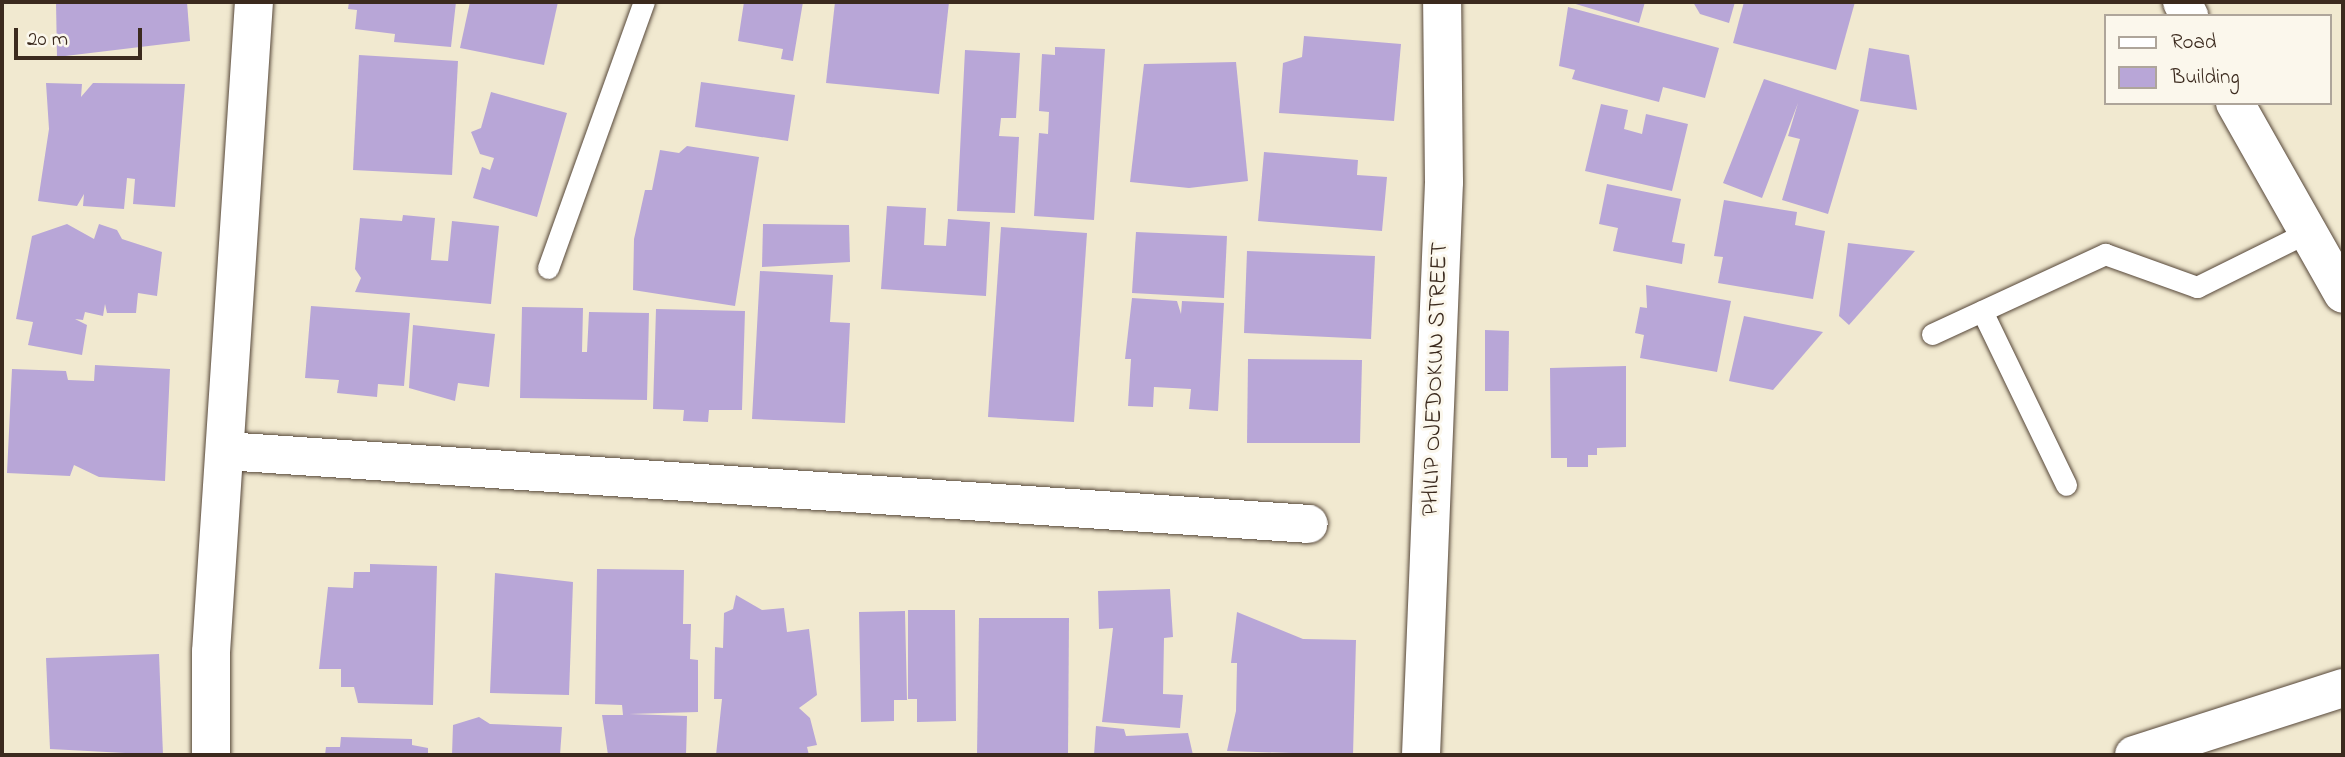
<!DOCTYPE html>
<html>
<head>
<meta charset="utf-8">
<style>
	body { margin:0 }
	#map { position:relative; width:2345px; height:757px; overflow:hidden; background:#f1e9d0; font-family:"Indie Flower",sans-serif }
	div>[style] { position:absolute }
	.building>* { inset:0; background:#b8a6d7 }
	.roads { filter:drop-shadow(0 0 2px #564739) drop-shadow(0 0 2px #564739) }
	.service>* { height:21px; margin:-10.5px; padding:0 10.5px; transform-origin:10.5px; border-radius:10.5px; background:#fff }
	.minor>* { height:38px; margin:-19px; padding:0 19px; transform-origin:19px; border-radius:19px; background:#fff }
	span { translate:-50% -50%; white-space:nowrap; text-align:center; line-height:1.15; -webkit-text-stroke:6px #fbf7ec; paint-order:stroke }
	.street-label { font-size:24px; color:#3b2a1e }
	.frame { position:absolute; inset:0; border:4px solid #3b2a1e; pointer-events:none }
	.legend { position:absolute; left:2104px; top:14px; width:228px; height:91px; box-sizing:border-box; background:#fbf7ec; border:2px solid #aea59a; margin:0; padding:9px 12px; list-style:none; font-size:21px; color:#3b2a1e }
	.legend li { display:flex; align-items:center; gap:14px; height:35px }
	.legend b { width:35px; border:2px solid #aea59a }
	.scale { position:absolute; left:14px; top:28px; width:128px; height:32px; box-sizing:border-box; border:4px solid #3b2a1e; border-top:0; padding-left:9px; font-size:21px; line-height:24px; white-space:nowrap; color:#3b2a1e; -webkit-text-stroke:5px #fbf7ec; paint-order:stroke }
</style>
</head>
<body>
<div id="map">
	<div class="building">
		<i style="clip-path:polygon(56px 2px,187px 2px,190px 41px,57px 57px)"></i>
		<i style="clip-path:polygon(349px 2px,456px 2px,451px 47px,394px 42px,395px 34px,355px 29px,357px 10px,348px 9px)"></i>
		<i style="clip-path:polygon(470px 2px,558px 2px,544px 65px,460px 48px)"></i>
		<i style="clip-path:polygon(744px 2px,803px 2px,793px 61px,781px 59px,783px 49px,738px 41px)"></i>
		<i style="clip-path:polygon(835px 2px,949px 2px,939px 94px,826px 83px)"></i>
		<i style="clip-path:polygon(1569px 2px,1645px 2px,1639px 23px)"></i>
		<i style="clip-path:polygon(1693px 2px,1735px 2px,1729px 23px,1700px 14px)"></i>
		<i style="clip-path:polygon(1744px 2px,1855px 2px,1836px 70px,1733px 43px)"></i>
		<i style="clip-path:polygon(1568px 7px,1719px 48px,1705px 98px,1663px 87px,1659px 102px,1572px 79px,1575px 70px,1559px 66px)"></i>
		<i style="clip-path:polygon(1304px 36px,1401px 44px,1394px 121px,1279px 113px,1283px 63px,1302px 57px)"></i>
		<i style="clip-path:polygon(1055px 47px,1105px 49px,1094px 220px,1034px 216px,1039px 133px,1048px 134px,1049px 112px,1039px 111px,1042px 54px,1055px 55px)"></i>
		<i style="clip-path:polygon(1869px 48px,1909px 55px,1917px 110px,1860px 101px)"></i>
		<i style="clip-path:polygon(965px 50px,1020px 53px,1016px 118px,1001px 118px,999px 136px,1019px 137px,1015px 213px,957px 211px)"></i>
		<i style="clip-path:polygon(359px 55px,458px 61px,452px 175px,353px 170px)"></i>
		<i style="clip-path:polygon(1236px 62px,1248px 181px,1189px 188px,1130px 182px,1144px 64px)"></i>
		<i style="clip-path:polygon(1764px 79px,1859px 110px,1828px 214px,1782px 200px,1800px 139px,1788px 136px,1798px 103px,1762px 198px,1723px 183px)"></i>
		<i style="clip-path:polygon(701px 82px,795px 95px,788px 141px,695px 127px)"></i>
		<i style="clip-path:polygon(46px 83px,82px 84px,81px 97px,93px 83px,185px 84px,175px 207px,133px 204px,135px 179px,127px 178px,124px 209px,83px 206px,84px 194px,77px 206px,38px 201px,49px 129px)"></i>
		<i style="clip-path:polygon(491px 92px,567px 113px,537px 217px,473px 198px,482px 167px,490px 170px,494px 158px,480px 154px,471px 132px,481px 128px)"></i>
		<i style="clip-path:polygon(1601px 104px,1628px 110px,1624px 129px,1642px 134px,1646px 114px,1688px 124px,1672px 191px,1585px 171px)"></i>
		<i style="clip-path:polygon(687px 146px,759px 157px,735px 306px,633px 290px,634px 239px,645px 190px,652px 190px,660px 150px,679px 153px)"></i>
		<i style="clip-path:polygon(1264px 152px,1358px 160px,1357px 175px,1387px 177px,1382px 231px,1258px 221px)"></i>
		<i style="clip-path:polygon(1607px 184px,1681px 199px,1672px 242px,1685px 244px,1682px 264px,1613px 251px,1618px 228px,1599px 224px)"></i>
		<i style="clip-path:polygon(1724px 200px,1797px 212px,1795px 225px,1825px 231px,1813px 299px,1718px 283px,1723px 257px,1714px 256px)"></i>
		<i style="clip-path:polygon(887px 206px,926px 208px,924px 245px,946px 246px,948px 219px,990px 222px,986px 296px,881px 289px)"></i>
		<i style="clip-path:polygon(403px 215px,435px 218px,431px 260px,448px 261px,452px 221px,499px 226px,491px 304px,355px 292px,361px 278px,355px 269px,360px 218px,402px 221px)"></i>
		<i style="clip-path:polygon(67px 224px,94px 239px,99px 224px,117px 230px,122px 239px,162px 252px,157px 296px,138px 293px,136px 313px,107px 313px,105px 304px,103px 316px,85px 312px,83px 320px,75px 319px,87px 325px,82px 355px,28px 345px,33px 322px,16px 319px,32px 236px)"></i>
		<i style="clip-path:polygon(763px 224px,849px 225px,850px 262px,762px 267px)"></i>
		<i style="clip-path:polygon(1001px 227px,1087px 233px,1074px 422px,988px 417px)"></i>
		<i style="clip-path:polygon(1136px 232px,1227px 236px,1224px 298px,1132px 293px)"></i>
		<i style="clip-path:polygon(1848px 243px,1915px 251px,1849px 325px,1839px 316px)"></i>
		<i style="clip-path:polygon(1247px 251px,1375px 256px,1371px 339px,1244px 333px)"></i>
		<i style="clip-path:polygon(760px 271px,833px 275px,830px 322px,850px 323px,845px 423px,752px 419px)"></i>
		<i style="clip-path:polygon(1646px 285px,1731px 301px,1717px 372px,1640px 358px,1644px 335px,1635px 333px,1640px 307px,1647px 308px)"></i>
		<i style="clip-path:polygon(1132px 298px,1177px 301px,1181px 314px,1182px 301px,1224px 303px,1218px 411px,1189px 409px,1191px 389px,1154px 387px,1153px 407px,1128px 406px,1131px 359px,1125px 359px)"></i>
		<i style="clip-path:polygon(311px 306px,410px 313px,404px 386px,378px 384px,377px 397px,337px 393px,339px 380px,305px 378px)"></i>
		<i style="clip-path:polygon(522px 307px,583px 308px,582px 352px,587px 352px,589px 312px,649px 313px,647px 400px,520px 398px)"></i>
		<i style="clip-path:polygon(656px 309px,745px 311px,742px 410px,709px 410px,708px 422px,683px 421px,684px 410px,653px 409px)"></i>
		<i style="clip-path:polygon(1744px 316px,1823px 332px,1773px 390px,1729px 381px)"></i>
		<i style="clip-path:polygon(413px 325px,495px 334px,489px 387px,458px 383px,455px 401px,409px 388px)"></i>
		<i style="clip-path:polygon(1485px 330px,1509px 331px,1508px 391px,1485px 391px)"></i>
		<i style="clip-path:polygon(1248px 359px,1362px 360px,1360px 443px,1247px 443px)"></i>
		<i style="clip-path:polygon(95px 365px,170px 369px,165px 481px,99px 477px,74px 465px,70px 476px,7px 473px,12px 369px,66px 371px,68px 380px,94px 381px)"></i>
		<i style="clip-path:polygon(1626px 366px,1626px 447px,1597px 448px,1597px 455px,1588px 455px,1588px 467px,1567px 467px,1567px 458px,1551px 458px,1550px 368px)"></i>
		<i style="clip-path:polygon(370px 564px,437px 566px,433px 705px,358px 703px,354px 687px,341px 687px,341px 669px,319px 669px,328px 587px,353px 588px,354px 572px,370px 572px)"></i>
		<i style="clip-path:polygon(597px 569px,684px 570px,683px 624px,691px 624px,690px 659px,698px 660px,698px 712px,629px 714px,687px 716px,686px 755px,608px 755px,602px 715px,623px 715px,622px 705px,595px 704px)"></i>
		<i style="clip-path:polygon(495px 573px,573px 582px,569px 695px,490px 693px)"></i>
		<i style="clip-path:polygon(1170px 589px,1173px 637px,1164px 638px,1163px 694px,1183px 695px,1180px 728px,1102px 722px,1113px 628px,1099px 629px,1098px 591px)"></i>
		<i style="clip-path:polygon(736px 595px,762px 610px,784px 608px,787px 632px,809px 629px,817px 695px,799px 708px,810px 718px,817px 745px,807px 747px,809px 755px,716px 755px,722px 699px,714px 699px,715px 647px,723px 648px,724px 613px,733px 609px)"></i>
		<i style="clip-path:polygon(908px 610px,955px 610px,956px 721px,917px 722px,917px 699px,908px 699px)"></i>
		<i style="clip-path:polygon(905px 611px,907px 700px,894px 700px,894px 721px,861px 722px,859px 612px)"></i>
		<i style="clip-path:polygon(1237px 612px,1303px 639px,1356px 640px,1353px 755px,1227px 751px,1236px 711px,1237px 663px,1231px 663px)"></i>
		<i style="clip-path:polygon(979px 618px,1069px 618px,1068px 755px,977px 755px)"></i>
		<i style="clip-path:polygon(159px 654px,163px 755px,50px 749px,46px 658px)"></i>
		<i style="clip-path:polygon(479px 717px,490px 724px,562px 727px,560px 755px,452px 755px,453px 725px)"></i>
		<i style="clip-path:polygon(1096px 726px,1124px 729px,1126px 736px,1188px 733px,1193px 755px,1094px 755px)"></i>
		<i style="clip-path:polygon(341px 737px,412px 739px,412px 745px,428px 748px,428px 755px,325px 755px,326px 747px,340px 747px)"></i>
	</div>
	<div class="roads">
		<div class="service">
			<i style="left:548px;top:268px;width:283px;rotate:-70.2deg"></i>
			<i style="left:1982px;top:311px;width:193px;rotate:64.2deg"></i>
			<i style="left:1932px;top:334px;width:191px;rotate:-24.8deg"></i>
			<i style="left:2105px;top:254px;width:98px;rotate:19.7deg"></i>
			<i style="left:2197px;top:287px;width:124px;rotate:-26.4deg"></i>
		</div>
		<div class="minor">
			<i style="left:2182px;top:2px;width:16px;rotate:63deg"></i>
			<i style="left:2235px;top:103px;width:219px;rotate:60.5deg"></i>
			<i style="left:225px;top:451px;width:1086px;rotate:3.85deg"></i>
			<i style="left:211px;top:755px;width:103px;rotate:-90deg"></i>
			<i style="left:211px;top:652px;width:651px;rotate:-86.22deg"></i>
			<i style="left:1421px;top:755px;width:573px;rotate:-87.7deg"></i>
			<i style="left:1444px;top:182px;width:180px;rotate:-90.6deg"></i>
			<i style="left:2134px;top:755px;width:219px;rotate:-17.8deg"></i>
		</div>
	</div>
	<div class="street-label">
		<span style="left:1436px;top:379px;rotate:-88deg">PHILIP OJEDOKUN STREET</span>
	</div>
	<div class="frame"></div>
	<ul class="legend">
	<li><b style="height:9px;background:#fff"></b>Road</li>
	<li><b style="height:19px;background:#b8a6d7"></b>Building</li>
	</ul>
	<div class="scale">20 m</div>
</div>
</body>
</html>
